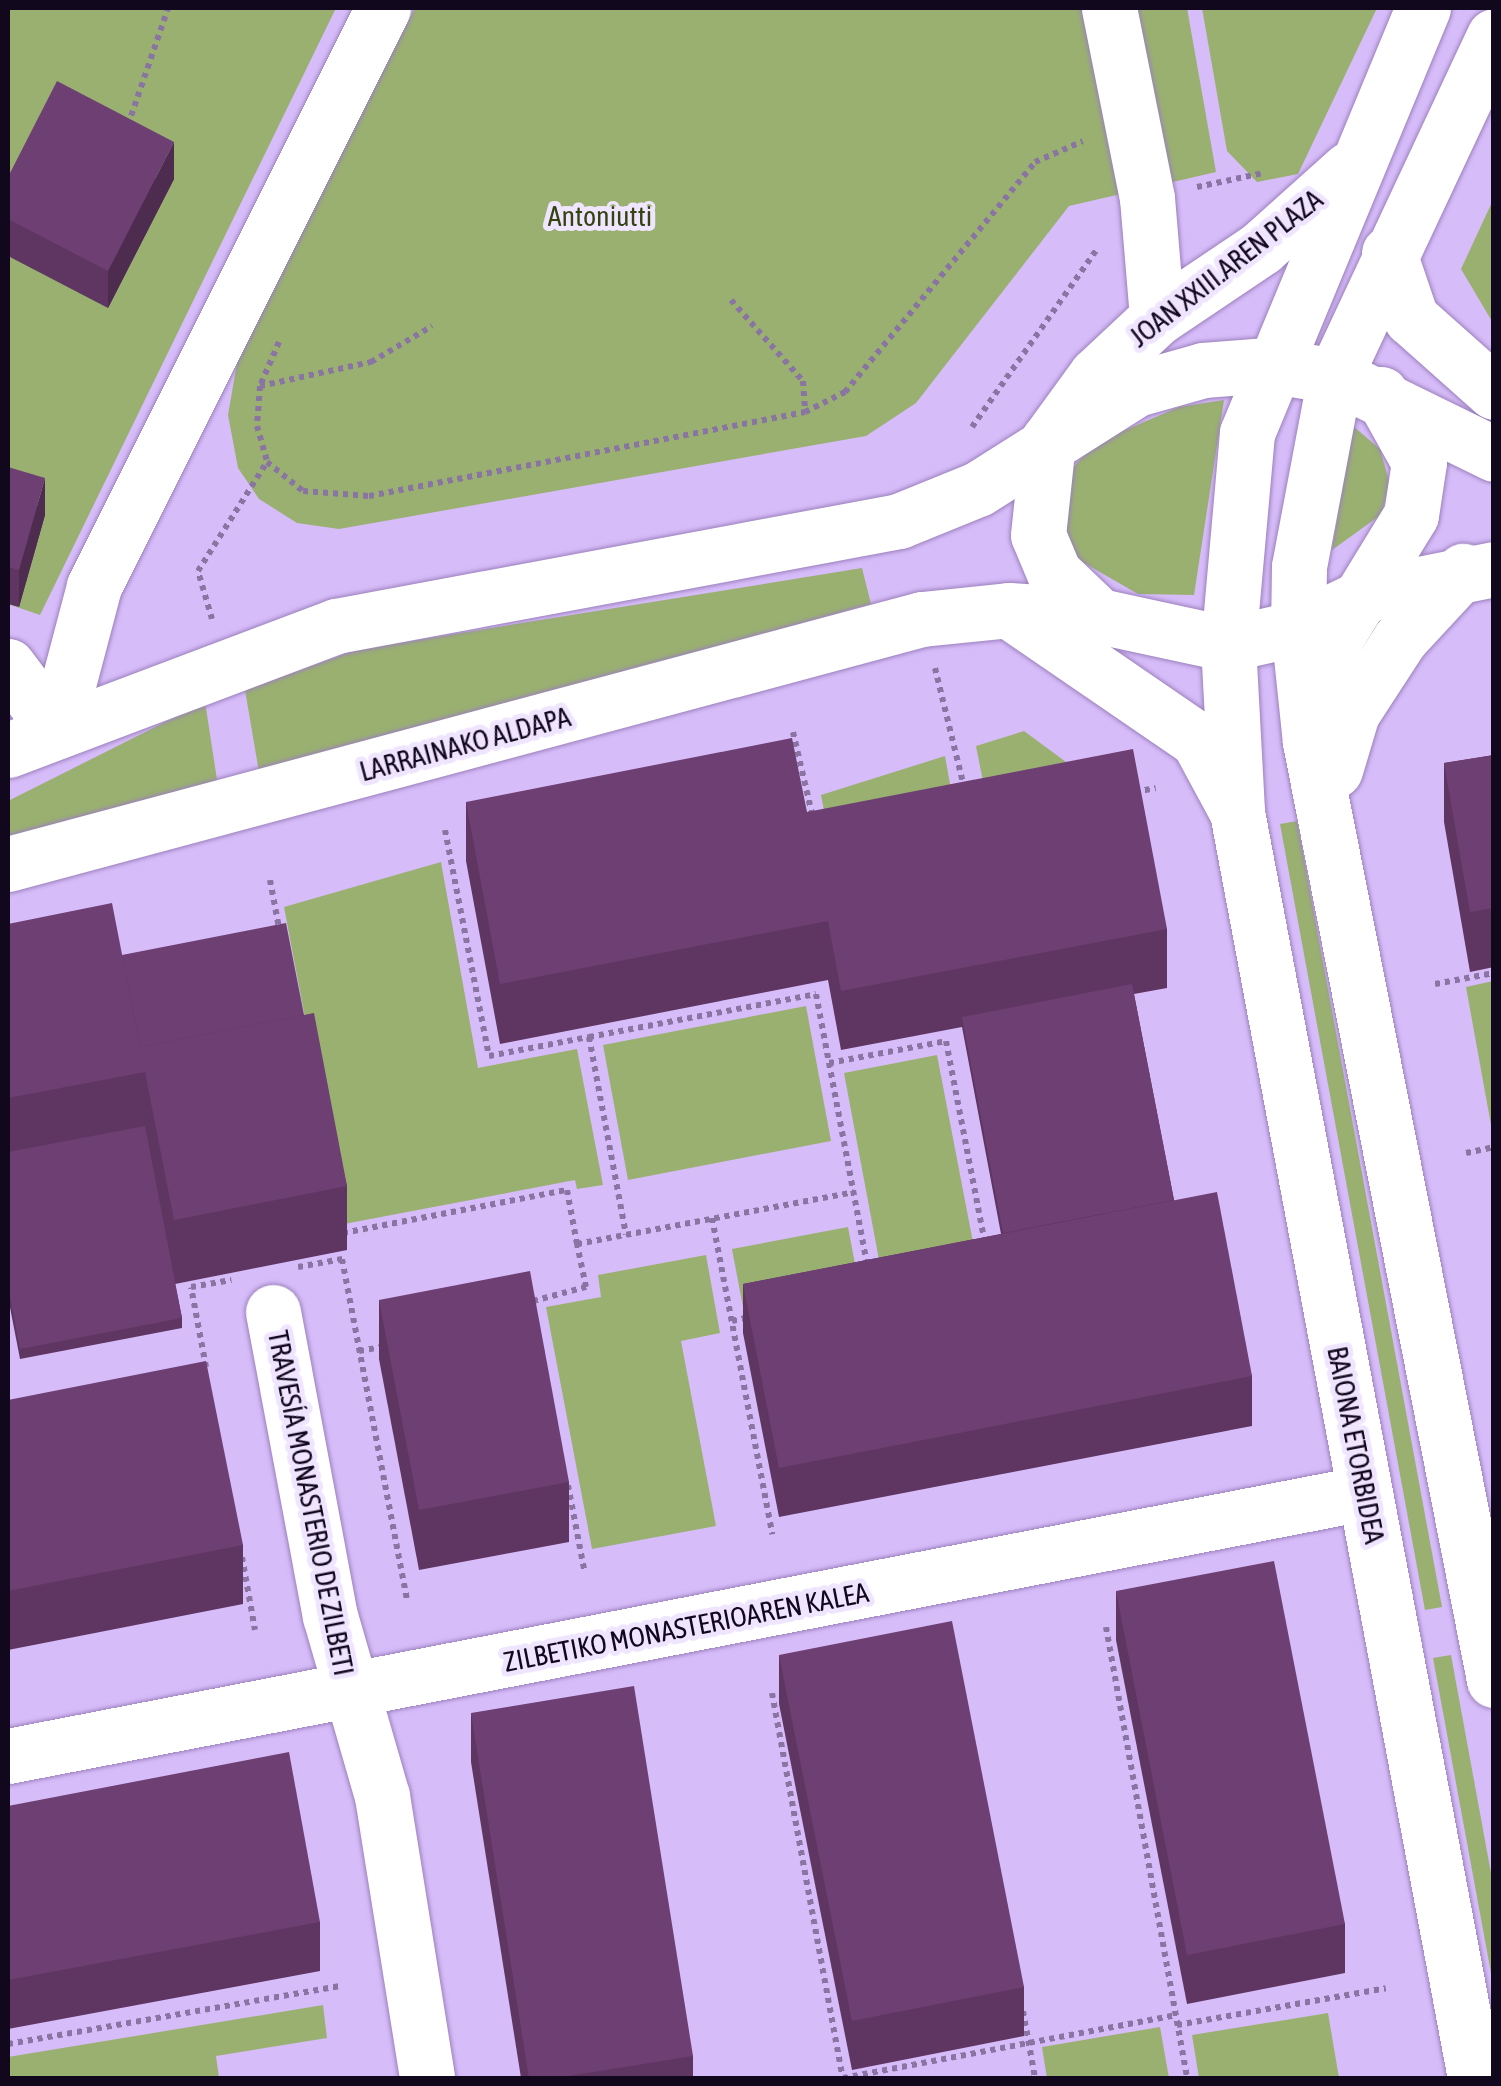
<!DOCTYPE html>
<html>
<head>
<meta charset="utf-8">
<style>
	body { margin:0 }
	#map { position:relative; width:1501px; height:2086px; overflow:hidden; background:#d7bcfa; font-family:"Asap Condensed",sans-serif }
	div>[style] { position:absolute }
	.green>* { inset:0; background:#9ab071 }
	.path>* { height:6px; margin-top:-3px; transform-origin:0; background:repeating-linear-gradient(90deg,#8974a2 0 5px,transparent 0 10px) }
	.roads { filter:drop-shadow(0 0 2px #9b81bc) drop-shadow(0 0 2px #9b81bc) }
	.minor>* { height:55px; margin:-27.5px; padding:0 27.5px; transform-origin:27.5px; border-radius:27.5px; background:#fff }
	.major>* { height:55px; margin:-27.5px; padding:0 27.5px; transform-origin:27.5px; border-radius:27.5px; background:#fff }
	.wall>* { inset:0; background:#5f3662 }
	.shaded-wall>* { inset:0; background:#4d2c50 }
	.building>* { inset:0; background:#6e3f72 }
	span { translate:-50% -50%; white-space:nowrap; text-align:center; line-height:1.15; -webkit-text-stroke:10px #f0e5ff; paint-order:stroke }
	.park-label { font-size:28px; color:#344310 }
	.street-label { font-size:28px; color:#12081d }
	.frame { position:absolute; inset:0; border:10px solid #12081d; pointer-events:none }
</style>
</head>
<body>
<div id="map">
	<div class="green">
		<i style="clip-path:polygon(8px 8px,336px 8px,40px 615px,8px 604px)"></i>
		<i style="clip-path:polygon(415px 8px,1187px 8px,1216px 172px,1069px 206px,916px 403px,866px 436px,339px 529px,297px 523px,259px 499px,238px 468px,228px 415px,238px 357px)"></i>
		<i style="clip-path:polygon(1202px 8px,1377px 8px,1298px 174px,1257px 182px,1227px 151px)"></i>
		<i style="clip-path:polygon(1493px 200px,1493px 323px,1461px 269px)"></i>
		<i style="clip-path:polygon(1224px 400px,1194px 595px,1138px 594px,1072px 556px,1061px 534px,1072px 469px,1093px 444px,1179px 407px)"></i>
		<i style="clip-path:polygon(1353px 426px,1380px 449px,1389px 481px,1382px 514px,1332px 550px)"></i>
		<i style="clip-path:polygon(862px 568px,871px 604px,259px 772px,245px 690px,356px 650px)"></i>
		<i style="clip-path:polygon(205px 702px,218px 786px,8px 839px,8px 801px)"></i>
		<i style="clip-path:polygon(1024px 731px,1104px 790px,989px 812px,976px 746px)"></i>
		<i style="clip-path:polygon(945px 756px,956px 818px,830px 842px,821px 795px)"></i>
		<i style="clip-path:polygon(1297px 821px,1442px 1607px,1425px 1610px,1280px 824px)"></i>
		<i style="clip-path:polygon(441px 862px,478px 1068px,577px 1049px,603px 1185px,577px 1189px,575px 1180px,344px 1224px,284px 907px)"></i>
		<i style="clip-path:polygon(1493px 981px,1494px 982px,1493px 1136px,1466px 987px)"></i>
		<i style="clip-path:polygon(806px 1006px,831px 1141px,628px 1180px,603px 1045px)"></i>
		<i style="clip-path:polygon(937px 1055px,977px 1263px,883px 1281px,844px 1073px)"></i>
		<i style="clip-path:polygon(848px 1227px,859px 1285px,743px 1307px,732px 1249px)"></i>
		<i style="clip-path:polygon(706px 1255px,720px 1333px,681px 1341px,716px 1526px,592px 1549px,546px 1307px,601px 1297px,598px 1275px)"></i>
		<i style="clip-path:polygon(1451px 1655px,1493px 1884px,1493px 1984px,1433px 1658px)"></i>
		<i style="clip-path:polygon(323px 2005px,327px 2038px,216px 2056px,219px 2078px,8px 2078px,8px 2057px)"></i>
		<i style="clip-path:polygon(1328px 2013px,1339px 2078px,1199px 2078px,1192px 2035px)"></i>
		<i style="clip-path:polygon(1160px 2027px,1169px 2078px,1047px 2078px,1042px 2047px)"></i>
	</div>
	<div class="path">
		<i style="left:128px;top:125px;width:124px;rotate:-71.1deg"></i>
		<i style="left:1197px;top:187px;width:67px;rotate:-12deg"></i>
		<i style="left:731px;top:300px;width:108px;rotate:48.4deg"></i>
		<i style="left:803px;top:381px;width:31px;rotate:86deg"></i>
		<i style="left:279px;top:342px;width:48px;rotate:113.4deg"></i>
		<i style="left:260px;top:386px;width:40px;rotate:94.3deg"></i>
		<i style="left:257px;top:426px;width:37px;rotate:74deg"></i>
		<i style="left:267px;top:462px;width:46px;rotate:38.9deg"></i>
		<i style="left:303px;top:491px;width:66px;rotate:4.3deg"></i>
		<i style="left:369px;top:496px;width:444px;rotate:-10.9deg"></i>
		<i style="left:805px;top:412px;width:45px;rotate:-26.6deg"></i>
		<i style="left:845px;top:392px;width:298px;rotate:-50.4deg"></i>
		<i style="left:1035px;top:162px;width:52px;rotate:-23.6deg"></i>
		<i style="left:260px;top:386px;width:114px;rotate:-12.2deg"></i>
		<i style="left:371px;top:362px;width:71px;rotate:-30.5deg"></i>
		<i style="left:972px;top:427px;width:218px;rotate:-54.9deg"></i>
		<i style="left:212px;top:619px;width:50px;rotate:-106.3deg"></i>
		<i style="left:198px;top:571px;width:129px;rotate:-57.7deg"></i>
		<i style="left:935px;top:668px;width:122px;rotate:76.3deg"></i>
		<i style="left:793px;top:732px;width:88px;rotate:76.9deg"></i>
		<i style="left:1135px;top:792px;width:21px;rotate:-11deg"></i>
		<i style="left:445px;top:830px;width:230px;rotate:79deg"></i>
		<i style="left:489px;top:1056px;width:102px;rotate:-10.8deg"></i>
		<i style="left:589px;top:1037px;width:201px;rotate:79.4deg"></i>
		<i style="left:270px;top:880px;width:49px;rotate:79.4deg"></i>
		<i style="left:1435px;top:984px;width:60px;rotate:-10.6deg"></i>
		<i style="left:589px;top:1037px;width:231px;rotate:-10.7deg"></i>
		<i style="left:816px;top:994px;width:275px;rotate:79.3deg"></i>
		<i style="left:829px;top:1063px;width:119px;rotate:-10.6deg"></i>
		<i style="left:946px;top:1041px;width:207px;rotate:79.1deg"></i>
		<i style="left:1466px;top:1153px;width:29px;rotate:-12deg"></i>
		<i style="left:712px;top:1218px;width:322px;rotate:79.2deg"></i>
		<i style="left:343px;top:1233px;width:228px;rotate:-10.9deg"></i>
		<i style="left:567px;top:1190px;width:55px;rotate:79.5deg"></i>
		<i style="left:298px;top:1267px;width:45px;rotate:-10.3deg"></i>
		<i style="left:342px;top:1259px;width:348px;rotate:79.2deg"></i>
		<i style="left:533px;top:1301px;width:55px;rotate:-14.8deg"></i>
		<i style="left:586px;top:1287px;width:44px;rotate:-101.8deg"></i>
		<i style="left:577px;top:1244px;width:282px;rotate:-10.6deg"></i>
		<i style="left:732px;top:1321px;width:18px;rotate:-13deg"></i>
		<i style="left:359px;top:1351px;width:28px;rotate:-10deg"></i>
		<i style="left:206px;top:1367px;width:81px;rotate:-100.6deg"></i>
		<i style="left:191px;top:1287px;width:41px;rotate:-9.9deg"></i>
		<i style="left:568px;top:1485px;width:86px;rotate:79.2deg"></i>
		<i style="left:242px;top:1557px;width:74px;rotate:79.9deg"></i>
		<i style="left:1106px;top:1627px;width:458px;rotate:79.8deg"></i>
		<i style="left:772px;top:1693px;width:391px;rotate:79.6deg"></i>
		<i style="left:843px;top:2078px;width:338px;rotate:-10.7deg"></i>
		<i style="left:1023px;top:2011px;width:68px;rotate:79.8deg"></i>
		<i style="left:1177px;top:2025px;width:212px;rotate:-10deg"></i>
		<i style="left:8px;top:2044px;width:337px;rotate:-9.9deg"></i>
	</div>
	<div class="roads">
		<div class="minor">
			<i style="left:1109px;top:8px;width:194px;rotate:78.7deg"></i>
			<i style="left:1147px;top:198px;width:120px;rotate:85.2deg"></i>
			<i style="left:1389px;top:253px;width:69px;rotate:71.3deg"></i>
			<i style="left:1411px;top:318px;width:111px;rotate:41.7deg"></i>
			<i style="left:1011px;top:612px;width:227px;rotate:34.4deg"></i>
			<i style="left:1198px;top:740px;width:82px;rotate:61.6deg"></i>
			<i style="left:1099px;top:616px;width:62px;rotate:-136.3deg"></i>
			<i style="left:1054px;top:573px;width:41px;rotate:-112.8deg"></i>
			<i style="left:1038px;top:535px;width:95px;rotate:-83.9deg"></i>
			<i style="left:1048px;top:441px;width:82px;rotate:-54deg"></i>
			<i style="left:1096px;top:375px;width:83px;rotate:-43.1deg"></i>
			<i style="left:1157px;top:318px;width:125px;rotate:-33.9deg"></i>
			<i style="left:1261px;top:248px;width:118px;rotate:-41.9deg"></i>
			<i style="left:8px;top:666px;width:80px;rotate:53.1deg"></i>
			<i style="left:56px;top:730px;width:149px;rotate:-75.2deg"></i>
			<i style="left:94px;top:586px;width:646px;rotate:-63.43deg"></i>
			<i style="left:1312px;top:735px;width:99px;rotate:-76.5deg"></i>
			<i style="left:1335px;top:639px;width:145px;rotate:-58.5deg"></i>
			<i style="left:1411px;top:515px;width:54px;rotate:-81.4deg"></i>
			<i style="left:1419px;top:462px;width:78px;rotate:-119.2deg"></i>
			<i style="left:8px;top:750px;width:351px;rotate:-20.7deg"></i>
			<i style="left:336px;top:626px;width:573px;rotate:-10.56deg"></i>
			<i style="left:899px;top:521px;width:85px;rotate:-22.1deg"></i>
			<i style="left:978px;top:489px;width:187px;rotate:-32.3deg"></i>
			<i style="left:1136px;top:389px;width:70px;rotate:-15.8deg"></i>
			<i style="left:1203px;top:370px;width:65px;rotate:-4.4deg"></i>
			<i style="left:1268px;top:365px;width:68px;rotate:9.3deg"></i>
			<i style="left:1335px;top:376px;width:177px;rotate:26.1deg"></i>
			<i style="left:1335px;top:770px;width:59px;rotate:-73.4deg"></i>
			<i style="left:1352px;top:713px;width:88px;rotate:-57deg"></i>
			<i style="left:1400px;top:639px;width:93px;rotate:-47.2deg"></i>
			<i style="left:8px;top:864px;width:946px;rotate:-15.01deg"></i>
			<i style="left:922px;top:619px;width:87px;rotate:-5.9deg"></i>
			<i style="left:1009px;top:610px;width:90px;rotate:3.8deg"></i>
			<i style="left:1099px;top:616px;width:132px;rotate:12.2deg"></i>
			<i style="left:1228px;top:644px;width:72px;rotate:-12.9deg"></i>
			<i style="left:1298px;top:628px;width:79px;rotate:-25.6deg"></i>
			<i style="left:1369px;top:594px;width:127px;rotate:-11.3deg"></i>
			<i style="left:273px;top:1312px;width:309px;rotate:79.4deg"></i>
			<i style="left:330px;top:1616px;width:187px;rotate:73.9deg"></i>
			<i style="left:382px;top:1796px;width:286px;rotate:80.9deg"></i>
			<i style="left:8px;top:1756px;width:1381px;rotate:-10.98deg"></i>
		</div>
		<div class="major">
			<i style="left:1423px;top:8px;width:460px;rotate:112.5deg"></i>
			<i style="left:1247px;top:433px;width:212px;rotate:95.1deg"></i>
			<i style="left:1228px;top:644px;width:168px;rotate:86.9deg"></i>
			<i style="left:1237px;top:812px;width:1288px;rotate:79.35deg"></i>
			<i style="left:1494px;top:36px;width:375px;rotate:115.1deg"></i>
			<i style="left:1335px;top:376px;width:194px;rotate:100.7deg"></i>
			<i style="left:1299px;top:567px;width:61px;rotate:90.9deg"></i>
			<i style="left:1298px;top:628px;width:115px;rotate:84deg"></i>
			<i style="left:1310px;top:742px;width:956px;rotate:78.9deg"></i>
		</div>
	</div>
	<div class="wall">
		<i style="clip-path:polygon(8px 177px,174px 179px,108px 308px,8px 256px)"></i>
		<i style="clip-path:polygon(8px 467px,45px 515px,19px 607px,8px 604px)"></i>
		<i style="clip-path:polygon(1494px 755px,1494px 967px,1470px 972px,1444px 822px,1444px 763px)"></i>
		<i style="clip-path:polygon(466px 802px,807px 812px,1167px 929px,1167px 988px,1134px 994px,1174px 1200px,1252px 1376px,1252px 1426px,779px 1517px,743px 1333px,743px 1284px,1001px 1234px,962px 1027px,841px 1050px,828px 980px,500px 1044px,466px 861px)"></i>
		<i style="clip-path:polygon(8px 924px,122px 955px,304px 1015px,347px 1186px,347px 1250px,175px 1284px,182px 1318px,182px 1328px,20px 1359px,8px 1297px)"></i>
		<i style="clip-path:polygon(379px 1300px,569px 1482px,569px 1542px,419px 1570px,379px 1359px)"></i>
		<i style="clip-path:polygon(8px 1400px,243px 1545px,243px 1604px,8px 1650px)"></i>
		<i style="clip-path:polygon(1116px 1591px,1345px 1924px,1345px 1973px,1187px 2004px,1116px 1640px)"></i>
		<i style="clip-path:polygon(779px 1655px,1024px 1987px,1024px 2036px,852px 2070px,779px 1704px)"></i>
		<i style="clip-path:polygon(471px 1713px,693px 2056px,693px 2078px,521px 2078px,471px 1762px)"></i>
		<i style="clip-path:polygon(8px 1806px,320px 1922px,320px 1971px,8px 2029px)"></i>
	</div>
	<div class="shaded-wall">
		<i style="clip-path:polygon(174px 142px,174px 179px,108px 308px,108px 271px)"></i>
		<i style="clip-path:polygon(45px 478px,45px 515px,19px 607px,19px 570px)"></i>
	</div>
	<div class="building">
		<i style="clip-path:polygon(57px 81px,174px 142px,108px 271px,8px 219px,8px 177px)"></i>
		<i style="clip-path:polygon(8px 467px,45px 478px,19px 570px,8px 567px)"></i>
		<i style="clip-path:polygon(792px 738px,807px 812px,1133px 749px,1167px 929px,841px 991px,828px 921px,500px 984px,466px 802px)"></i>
		<i style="clip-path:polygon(1494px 755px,1494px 908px,1470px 912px,1444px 763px)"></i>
		<i style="clip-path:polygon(112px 903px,140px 1047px,314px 1013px,347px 1186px,174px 1220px,145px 1072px,8px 1098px,8px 924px)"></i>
		<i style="clip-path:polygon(286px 923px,304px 1015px,140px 1047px,122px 955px)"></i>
		<i style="clip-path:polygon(1132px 984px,1174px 1200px,1003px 1233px,962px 1017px)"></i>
		<i style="clip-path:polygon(145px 1126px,182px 1318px,20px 1349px,8px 1286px,8px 1152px)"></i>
		<i style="clip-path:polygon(1217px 1192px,1252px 1376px,779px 1468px,743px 1284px)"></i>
		<i style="clip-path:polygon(530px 1271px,569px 1482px,419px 1510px,379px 1300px)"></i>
		<i style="clip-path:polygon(206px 1361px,243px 1545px,8px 1591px,8px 1400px)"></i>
		<i style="clip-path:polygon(1274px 1561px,1345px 1924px,1187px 1955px,1116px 1591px)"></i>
		<i style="clip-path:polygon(952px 1621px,1024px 1987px,852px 2021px,779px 1655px)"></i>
		<i style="clip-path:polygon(634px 1686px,693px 2056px,556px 2078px,529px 2078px,471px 1713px)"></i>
		<i style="clip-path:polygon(289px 1752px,320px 1922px,8px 1980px,8px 1806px)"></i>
	</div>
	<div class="park-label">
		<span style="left:600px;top:216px">Antoniutti</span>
	</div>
	<div class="street-label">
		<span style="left:1226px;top:268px;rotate:-38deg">JOAN XXIII.AREN PLAZA</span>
		<span style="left:465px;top:744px;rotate:-15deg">LARRAINAKO ALDAPA</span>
		<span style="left:1356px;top:1445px;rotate:79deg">BAIONA ETORBIDEA</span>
		<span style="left:311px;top:1503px;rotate:79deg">TRAVESÍA MONASTERIO DE ZILBETI</span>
		<span style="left:686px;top:1627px;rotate:-11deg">ZILBETIKO MONASTERIOAREN KALEA</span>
	</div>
	<div class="frame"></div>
</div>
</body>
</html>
